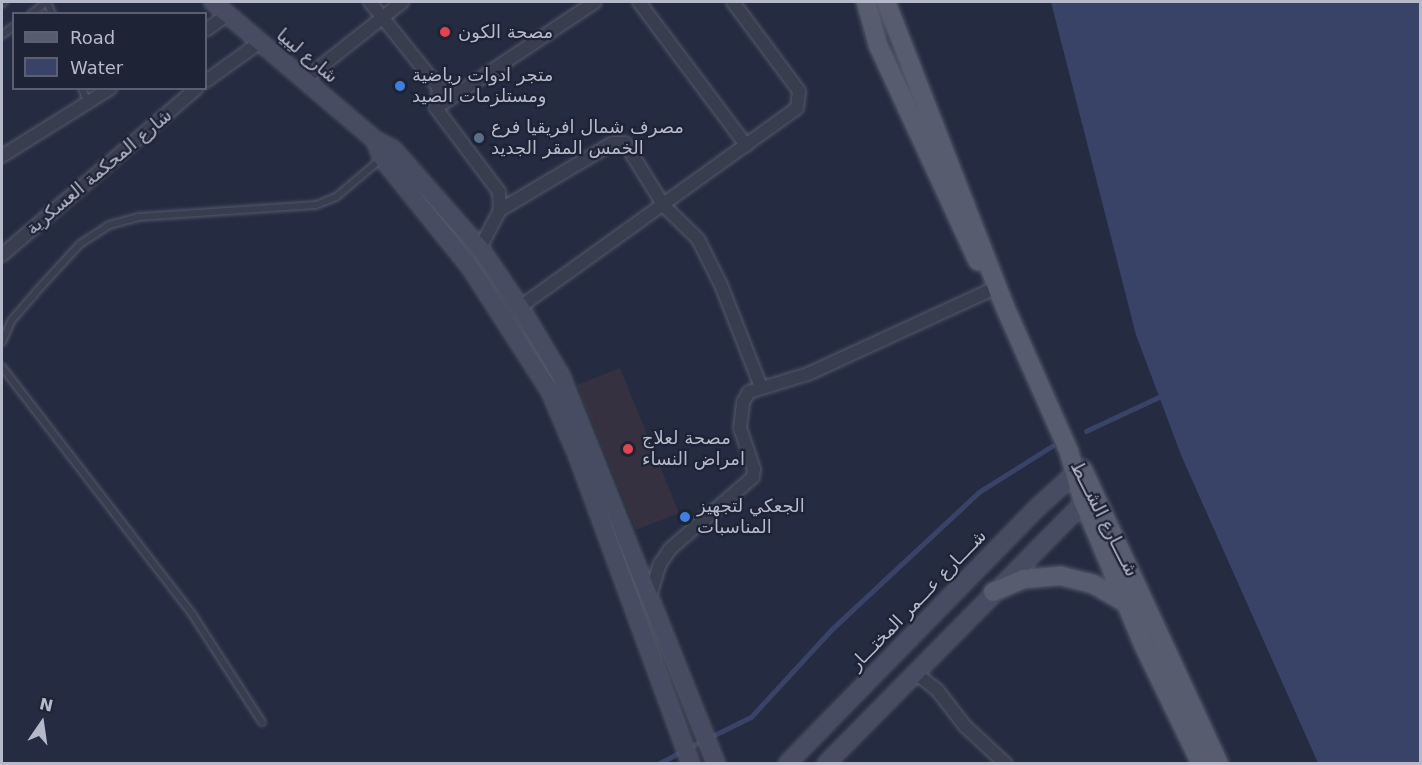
<!DOCTYPE html>
<html>
<head>
<meta charset="utf-8">
<style>
	body { margin:0 }
	#map { position:relative; width:1422px; height:765px; overflow:hidden; background:#252b40; font-family:"DejaVu Sans","Noto Naskh Arabic",sans-serif }
	div>[style] { position:absolute }
	.medical>* { inset:0; background:#363140 }
	.water>* { inset:0; background:#394367 }
	.stream>* { height:4.5px; margin:-2.25px; padding:0 2.25px; transform-origin:2.25px; border-radius:2.25px; background:#394367 }
	.roads { filter:drop-shadow(0 0 2px #54596a) drop-shadow(0 0 2px #54596a) }
	.lane>* { height:6px; margin:-3px; padding:0 3px; transform-origin:3px; border-radius:3px; background:#393e4f }
	.street>* { height:12px; margin:-6px; padding:0 6px; transform-origin:6px; border-radius:6px; background:#393e4f }
	.secondary>* { height:16px; margin:-8px; padding:0 8px; transform-origin:8px; border-radius:8px; background:#474c62 }
	.primary>* { height:18px; margin:-9px; padding:0 9px; transform-origin:9px; border-radius:9px; background:#575d6f }
	.dots>* { width:16px; height:16px; translate:-50% -50%; box-sizing:border-box; border:3px solid #1e2335; border-radius:50% }
	span { translate:-50% -50%; white-space:nowrap; text-align:center; line-height:1.15; -webkit-text-stroke:4.5px #1e2335; paint-order:stroke }
	.poi-label { font-size:18px; color:#b5b9ca }
	.left { translate:0 -50%; text-align:left }
	.street-label { font-size:18px; color:#b5b9ca }
	.frame { position:absolute; inset:0; border:3px solid #b5b9ca; pointer-events:none }
	.legend { position:absolute; left:12px; top:12px; width:195px; height:78px; box-sizing:border-box; background:#1e2335; border:2px solid #5a5f71; margin:0; padding:8px 10px; list-style:none; font-size:18px; color:#b5b9ca }
	.legend li { display:flex; align-items:center; gap:12px; height:30px }
	.legend b { width:30px; border:2px solid #5a5f71 }
	.north { position:absolute; left:12px; top:693px; width:60px; height:60px; -webkit-text-stroke:4px #1e2335; paint-order:stroke; rotate:13deg; font-size:16px; font-weight:700; line-height:24px; text-align:center; color:#b5b9ca }
	.north::after { content:''; display:block; margin:auto; width:21px; height:27px; background:#b5b9ca; clip-path:polygon(50% 0,100% 100%,50% 72%,0 100%) }
</style>
</head>
<body>
<div id="map">
	<div class="medical">
		<i style="clip-path:polygon(620px 368px,679px 513px,636px 530px,577px 385px)"></i>
	</div>
	<div class="water">
		<i style="clip-path:polygon(1051px 2px,1420px 2px,1420px 763px,1318px 763px,1181px 455px,1136px 335px)"></i>
	</div>
	<div class="stream">
		<i style="left:1086px;top:431px;width:81px;rotate:-25deg"></i>
		<i style="left:690px;top:747px;width:68px;rotate:-26.2deg"></i>
		<i style="left:751px;top:717px;width:118px;rotate:-47.4deg"></i>
		<i style="left:831px;top:630px;width:202px;rotate:-43deg"></i>
		<i style="left:979px;top:492px;width:86px;rotate:-32.2deg"></i>
		<i style="left:658px;top:764px;width:27px;rotate:-28deg"></i>
	</div>
	<div class="roads">
		<div class="lane">
			<i style="left:47px;top:2px;width:13px;rotate:67deg"></i>
			<i style="left:2px;top:4px;width:3px;rotate:-45deg"></i>
			<i style="left:31px;top:14px;width:20px;rotate:-37deg"></i>
			<i style="left:2px;top:35px;width:15px;rotate:-37deg"></i>
			<i style="left:82px;top:88px;width:14px;rotate:69deg"></i>
			<i style="left:2px;top:342px;width:24px;rotate:-66deg"></i>
			<i style="left:12px;top:320px;width:37px;rotate:-49deg"></i>
			<i style="left:36px;top:292px;width:65px;rotate:-47.5deg"></i>
			<i style="left:80px;top:244px;width:35px;rotate:-33deg"></i>
			<i style="left:109px;top:225px;width:30px;rotate:-15deg"></i>
			<i style="left:138px;top:217px;width:178px;rotate:-3.9deg"></i>
			<i style="left:316px;top:205px;width:22px;rotate:-22deg"></i>
			<i style="left:336px;top:197px;width:59px;rotate:-40.2deg"></i>
			<i style="left:2px;top:367px;width:312px;rotate:52.4deg"></i>
			<i style="left:192px;top:614px;width:129px;rotate:57.1deg"></i>
		</div>
		<div class="street">
			<i style="left:370px;top:2px;width:110px;rotate:51.3deg"></i>
			<i style="left:439px;top:88px;width:20px;rotate:99deg"></i>
			<i style="left:436px;top:108px;width:105px;rotate:53.1deg"></i>
			<i style="left:499px;top:192px;width:18px;rotate:87deg"></i>
			<i style="left:500px;top:210px;width:43px;rotate:117.8deg"></i>
			<i style="left:639px;top:2px;width:179px;rotate:53.2deg"></i>
			<i style="left:206px;top:30px;width:27px;rotate:-36deg"></i>
			<i style="left:305px;top:79px;width:124px;rotate:-38.4deg"></i>
			<i style="left:206px;top:81px;width:67px;rotate:-35.8deg"></i>
			<i style="left:436px;top:108px;width:191px;rotate:-33.7deg"></i>
			<i style="left:2px;top:156px;width:128px;rotate:-32deg"></i>
			<i style="left:500px;top:210px;width:131px;rotate:-30.7deg"></i>
			<i style="left:613px;top:143px;width:12px"></i>
			<i style="left:625px;top:143px;width:74px;rotate:58.2deg"></i>
			<i style="left:664px;top:206px;width:47px;rotate:44.1deg"></i>
			<i style="left:698px;top:239px;width:51px;rotate:63.4deg"></i>
			<i style="left:721px;top:285px;width:110px;rotate:68.6deg"></i>
			<i style="left:2px;top:255px;width:257px;rotate:-40.6deg"></i>
			<i style="left:520px;top:307px;width:341px;rotate:-35.7deg"></i>
			<i style="left:797px;top:108px;width:17px;rotate:-83deg"></i>
			<i style="left:799px;top:91px;width:111px;rotate:-126.6deg"></i>
			<i style="left:650px;top:596px;width:34px;rotate:-73deg"></i>
			<i style="left:660px;top:564px;width:18px;rotate:-56deg"></i>
			<i style="left:670px;top:549px;width:110px;rotate:-40.9deg"></i>
			<i style="left:753px;top:477px;width:8px;rotate:-83deg"></i>
			<i style="left:754px;top:469px;width:43px;rotate:-108.9deg"></i>
			<i style="left:740px;top:428px;width:26px;rotate:-83deg"></i>
			<i style="left:743px;top:402px;width:12px;rotate:-59deg"></i>
			<i style="left:749px;top:392px;width:62px;rotate:-17deg"></i>
			<i style="left:808px;top:374px;width:210px;rotate:-24.7deg"></i>
			<i style="left:914px;top:672px;width:31px;rotate:38deg"></i>
			<i style="left:938px;top:691px;width:44px;rotate:52.4deg"></i>
			<i style="left:965px;top:726px;width:56px;rotate:42.8deg"></i>
		</div>
		<div class="secondary">
			<i style="left:213px;top:2px;width:213px;rotate:40.4deg"></i>
			<i style="left:375px;top:140px;width:20px;rotate:27deg"></i>
			<i style="left:393px;top:149px;width:132px;rotate:48.7deg"></i>
			<i style="left:480px;top:248px;width:71px;rotate:55.9deg"></i>
			<i style="left:520px;top:307px;width:80px;rotate:59.3deg"></i>
			<i style="left:561px;top:376px;width:418px;rotate:68.2deg"></i>
			<i style="left:375px;top:140px;width:19px;rotate:69deg"></i>
			<i style="left:382px;top:158px;width:140px;rotate:51.1deg"></i>
			<i style="left:470px;top:267px;width:148px;rotate:57.2deg"></i>
			<i style="left:550px;top:391px;width:72px;rotate:67deg"></i>
			<i style="left:578px;top:457px;width:327px;rotate:69.8deg"></i>
			<i style="left:787px;top:764px;width:359px;rotate:-45.7deg"></i>
			<i style="left:1038px;top:507px;width:58px;rotate:-42.2deg"></i>
			<i style="left:826px;top:764px;width:380px;rotate:-45.4deg"></i>
		</div>
		<div class="primary">
			<i style="left:866px;top:2px;width:45px;rotate:74.4deg"></i>
			<i style="left:878px;top:45px;width:238px;rotate:65.2deg"></i>
			<i style="left:886px;top:2px;width:325px;rotate:68.7deg"></i>
			<i style="left:1004px;top:305px;width:161px;rotate:66.1deg"></i>
			<i style="left:1069px;top:452px;width:51px;rotate:74.1deg"></i>
			<i style="left:1083px;top:501px;width:157px;rotate:67.2deg"></i>
			<i style="left:1144px;top:646px;width:131px;rotate:64.2deg"></i>
			<i style="left:1083px;top:470px;width:324px;rotate:65.2deg"></i>
			<i style="left:993px;top:592px;width:34px;rotate:-23deg"></i>
			<i style="left:1024px;top:579px;width:37px;rotate:-5deg"></i>
			<i style="left:1061px;top:576px;width:33px;rotate:14deg"></i>
			<i style="left:1093px;top:584px;width:38px;rotate:30deg"></i>
		</div>
	</div>
	<div class="dots">
		<i style="left:445px;top:32px;background:#e0444e"></i>
		<i style="left:400px;top:86px;background:#3f7fe0"></i>
		<i style="left:479px;top:138px;background:#5c6f8a"></i>
		<i style="left:628px;top:449px;background:#e0444e"></i>
		<i style="left:685px;top:517px;background:#3f7fe0"></i>
	</div>
	<div class="poi-label">
		<span class="left" style="left:458px;top:32px">مصحة الكون</span>
		<span class="left" style="left:412px;top:86px">متجر ادوات رياضية<br>ومستلزمات الصيد</span>
		<span class="left" style="left:491px;top:138px">مصرف شمال افريقيا فرع<br>الخمس المقر الجديد</span>
		<span class="left" style="left:642px;top:449px">مصحة لعلاج<br>امراض النساء</span>
		<span class="left" style="left:697px;top:517px">الجعكي لتجهيز<br>المناسبات</span>
	</div>
	<div class="street-label">
		<span style="left:307px;top:56px;rotate:40deg">شارع ليبيا</span>
		<span style="left:99px;top:172px;rotate:-40deg">شارع المحكمة العسكرية</span>
		<span style="left:1104px;top:519px;rotate:63deg">شــــارع الشـــط</span>
		<span style="left:918px;top:600px;rotate:-46deg">شــــارع عـــمر المختـــار</span>
	</div>
	<div class="frame"></div>
	<ul class="legend">
	<li><b style="height:8px;background:#575d6f"></b>Road</li>
	<li><b style="height:16px;background:#394367"></b>Water</li>
	</ul>
	<div class="north">N</div>
</div>
</body>
</html>
